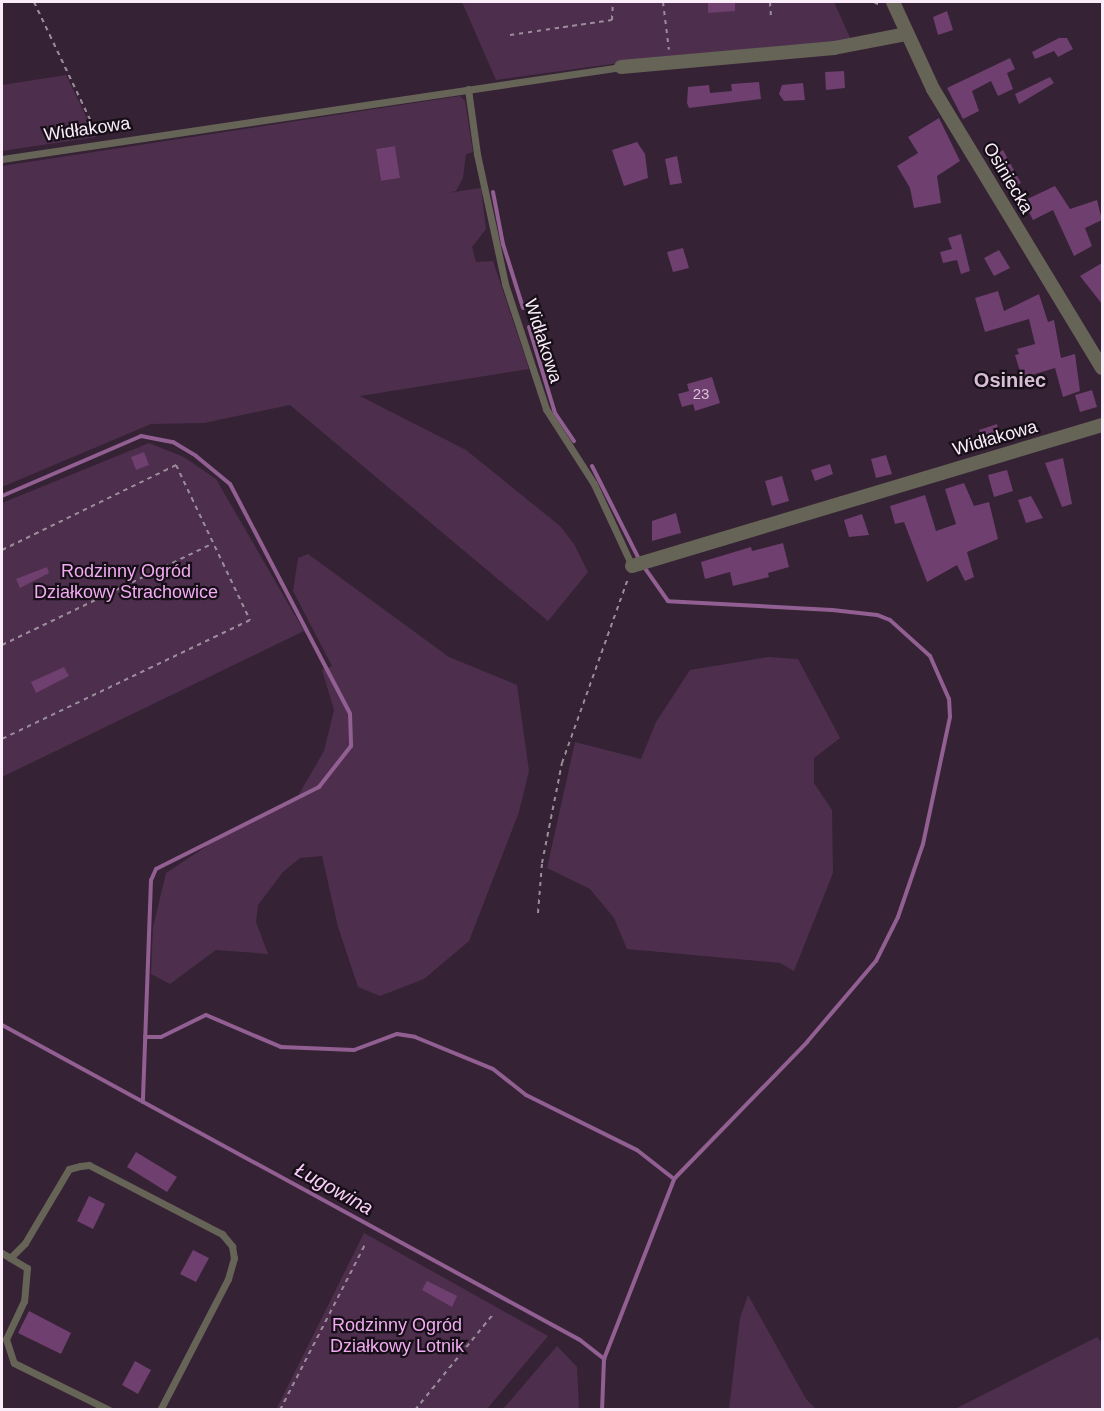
<!DOCTYPE html>
<html>
<head>
<meta charset="utf-8">
<style>
	body { margin:0 }
	#map { position:relative; width:1104px; height:1411px; overflow:hidden; background:#352234; font-family:Helvetica,sans-serif }
	div>[style] { position:absolute }
	.green>* { inset:0; background:#4d2f4d }
	.stream>* { height:4px; margin:-2px; padding:0 2px; transform-origin:2px; border-radius:2px; background:#915f91 }
	.building>* { inset:0; background:#6e3f6f }
	.path>* { height:2px; margin-top:-1px; transform-origin:0; background:repeating-linear-gradient(90deg,#9b8c9a 0 4.5px,transparent 0 9px) }
	.lane>* { height:7px; margin:-3.5px; padding:0 3.5px; transform-origin:3.5px; border-radius:3.5px; background:#666357 }
	.street>* { height:14px; margin:-7px; padding:0 7px; transform-origin:7px; border-radius:7px; background:#666357 }
	span { translate:-50% -50%; white-space:nowrap; text-align:center; line-height:1.15; -webkit-text-stroke:4.5px #170f17; paint-order:stroke }
	.number-label { font-size:15px; color:#d7c2d6 }
	.number-label span { -webkit-text-stroke-width:0 }
	.street-label { font-size:18px; color:#faedf9 }
	.park-label { font-size:18px; color:#f2abf2 }
	.neighbourhood-label { font-size:20px; color:#d7bed6; font-weight:700 }
	.water-label { font-size:20px; color:#fbcffa; font-style:italic }
	.frame { position:absolute; inset:0; border:3px solid #faedf9; pointer-events:none }
</style>
</head>
<body>
<div id="map">
	<div class="green">
		<i style="clip-path:polygon(462px 2px,834px 2px,851px 40px,670px 56px,496px 80px)"></i>
		<i style="clip-path:polygon(66px 75px,96px 137px,2px 151px,2px 85px)"></i>
		<i style="clip-path:polygon(evenodd,460px 96px,465px 101px,473px 152px,466px 154px,463px 178px,456px 191px,447px 193px,481px 188px,486px 229px,472px 247px,476px 262px,493px 261px,529px 369px,360px 396px,466px 450px,560px 526px,574px 544px,588px 572px,548px 621px,290px 405px,204px 423px,151px 424px,2px 487px,2px 166px,460px 96px,395px 146px,400px 178px,381px 181px,376px 149px,395px 146px)"></i>
		<i style="clip-path:polygon(149px 443px,184px 457px,216px 479px,304px 631px,2px 777px,2px 503px)"></i>
		<i style="clip-path:polygon(308px 554px,449px 657px,517px 685px,529px 771px,519px 812px,469px 941px,424px 979px,380px 996px,358px 987px,338px 927px,322px 856px,300px 858px,283px 872px,258px 905px,256px 922px,268px 954px,216px 950px,170px 984px,151px 974px,153px 927px,166px 873px,210px 844px,295px 801px,324px 751px,334px 710px,322px 670px,332px 666px,293px 591px,298px 558px)"></i>
		<i style="clip-path:polygon(768px 657px,798px 659px,840px 738px,814px 758px,814px 783px,832px 810px,833px 873px,794px 971px,780px 963px,627px 949px,614px 918px,590px 889px,547px 868px,575px 742px,641px 759px,656px 722px,690px 670px)"></i>
		<i style="clip-path:polygon(364px 1233px,548px 1336px,487px 1409px,276px 1410px)"></i>
		<i style="clip-path:polygon(748px 1295px,806px 1399px,816px 1409px,729px 1409px,740px 1318px)"></i>
		<i style="clip-path:polygon(1097px 1337px,1102px 1343px,1102px 1409px,955px 1409px)"></i>
		<i style="clip-path:polygon(557px 1346px,577px 1367px,579px 1409px,503px 1409px)"></i>
	</div>
	<div class="stream">
		<i style="left:493px;top:192px;width:53px;rotate:79.1deg"></i>
		<i style="left:503px;top:244px;width:67px;rotate:72.6deg"></i>
		<i style="left:529px;top:327px;width:90px;rotate:73.2deg"></i>
		<i style="left:555px;top:413px;width:34px;rotate:56deg"></i>
		<i style="left:592px;top:466px;width:102px;rotate:63.2deg"></i>
		<i style="left:2px;top:496px;width:151px;rotate:-23.3deg"></i>
		<i style="left:141px;top:436px;width:33px;rotate:11deg"></i>
		<i style="left:173px;top:442px;width:27px;rotate:31deg"></i>
		<i style="left:196px;top:456px;width:44px;rotate:39.5deg"></i>
		<i style="left:230px;top:484px;width:259px;rotate:62.4deg"></i>
		<i style="left:350px;top:714px;width:32px;rotate:88deg"></i>
		<i style="left:351px;top:746px;width:52px;rotate:128deg"></i>
		<i style="left:319px;top:787px;width:182px;rotate:153.3deg"></i>
		<i style="left:156px;top:869px;width:12px;rotate:114deg"></i>
		<i style="left:151px;top:880px;width:222px;rotate:92.1deg"></i>
		<i style="left:2px;top:1025px;width:658px;rotate:28.59deg"></i>
		<i style="left:580px;top:1340px;width:31px;rotate:38deg"></i>
		<i style="left:604px;top:1359px;width:51px;rotate:92.2deg"></i>
		<i style="left:145px;top:1037px;width:16px"></i>
		<i style="left:161px;top:1037px;width:50px;rotate:-26.1deg"></i>
		<i style="left:206px;top:1015px;width:82px;rotate:23.1deg"></i>
		<i style="left:281px;top:1047px;width:73px;rotate:2.4deg"></i>
		<i style="left:354px;top:1050px;width:46px;rotate:-20.4deg"></i>
		<i style="left:397px;top:1034px;width:18px;rotate:9deg"></i>
		<i style="left:415px;top:1037px;width:84px;rotate:22.3deg"></i>
		<i style="left:493px;top:1069px;width:42px;rotate:38.2deg"></i>
		<i style="left:526px;top:1095px;width:124px;rotate:26.4deg"></i>
		<i style="left:637px;top:1150px;width:47px;rotate:38.1deg"></i>
		<i style="left:604px;top:1359px;width:193px;rotate:-68.7deg"></i>
		<i style="left:674px;top:1179px;width:191px;rotate:-45.8deg"></i>
		<i style="left:807px;top:1042px;width:106px;rotate:-49.6deg"></i>
		<i style="left:876px;top:961px;width:49px;rotate:-63.4deg"></i>
		<i style="left:898px;top:917px;width:77px;rotate:-71.1deg"></i>
		<i style="left:923px;top:844px;width:130px;rotate:-78deg"></i>
		<i style="left:950px;top:717px;width:18px;rotate:-93deg"></i>
		<i style="left:949px;top:699px;width:47px;rotate:-113.8deg"></i>
		<i style="left:930px;top:656px;width:54px;rotate:-138deg"></i>
		<i style="left:890px;top:620px;width:14px;rotate:-159deg"></i>
		<i style="left:877px;top:615px;width:45px;rotate:-173.7deg"></i>
		<i style="left:832px;top:610px;width:164px;rotate:-176.9deg"></i>
		<i style="left:668px;top:601px;width:42px;rotate:-125.2deg"></i>
	</div>
	<div class="building">
		<i style="clip-path:polygon(708px 2px,735px 2px,735px 11px,708px 13px)"></i>
		<i style="clip-path:polygon(947px 11px,953px 30px,938px 35px,933px 17px)"></i>
		<i style="clip-path:polygon(1059px 38px,1067px 38px,1073px 49px,1058px 57px,1054px 51px,1035px 59px,1032px 52px)"></i>
		<i style="clip-path:polygon(1010px 58px,1015px 69px,1007px 73px,1013px 89px,998px 96px,991px 81px,972px 91px,979px 111px,963px 119px,947px 88px)"></i>
		<i style="clip-path:polygon(844px 71px,845px 88px,826px 90px,825px 72px)"></i>
		<i style="clip-path:polygon(1050px 77px,1054px 83px,1019px 104px,1015px 94px)"></i>
		<i style="clip-path:polygon(759px 82px,761px 99px,689px 108px,687px 103px,688px 87px,709px 85px,710px 93px,732px 91px,731px 84px)"></i>
		<i style="clip-path:polygon(803px 83px,805px 100px,784px 101px,779px 94px,782px 85px)"></i>
		<i style="clip-path:polygon(939px 118px,960px 161px,937px 176px,941px 203px,914px 208px,910px 188px,897px 166px,918px 153px,908px 137px)"></i>
		<i style="clip-path:polygon(637px 142px,645px 154px,648px 178px,624px 186px,612px 150px)"></i>
		<i style="clip-path:polygon(395px 146px,400px 178px,381px 181px,376px 149px)"></i>
		<i style="clip-path:polygon(1003px 150px,1021px 183px,1013px 187px,994px 155px)"></i>
		<i style="clip-path:polygon(677px 156px,682px 183px,670px 185px,665px 159px)"></i>
		<i style="clip-path:polygon(1055px 186px,1070px 209px,1097px 200px,1102px 220px,1085px 228px,1092px 246px,1074px 256px,1053px 210px,1033px 220px,1023px 201px)"></i>
		<i style="clip-path:polygon(961px 234px,970px 271px,961px 274px,957px 260px,943px 263px,940px 252px,952px 249px,948px 238px)"></i>
		<i style="clip-path:polygon(683px 248px,689px 268px,673px 272px,667px 252px)"></i>
		<i style="clip-path:polygon(999px 250px,1010px 268px,994px 276px,984px 258px)"></i>
		<i style="clip-path:polygon(1102px 263px,1102px 304px,1080px 276px)"></i>
		<i style="clip-path:polygon(998px 291px,1004px 311px,1039px 294px,1048px 322px,1054px 320px,1061px 358px,1075px 354px,1080px 391px,1063px 397px,1055px 368px,1022px 378px,1015px 355px,1019px 354px,1017px 349px,1035px 344px,1029px 319px,985px 332px,975px 298px)"></i>
		<i style="clip-path:polygon(712px 377px,720px 403px,695px 411px,693px 404px,682px 407px,678px 394px,689px 391px,687px 384px)"></i>
		<i style="clip-path:polygon(1092px 390px,1097px 407px,1080px 412px,1075px 395px)"></i>
		<i style="clip-path:polygon(997px 424px,1002px 441px,984px 446px,979px 430px)"></i>
		<i style="clip-path:polygon(144px 452px,149px 465px,136px 470px,131px 457px)"></i>
		<i style="clip-path:polygon(886px 455px,892px 474px,876px 478px,871px 459px)"></i>
		<i style="clip-path:polygon(1063px 458px,1072px 504px,1062px 507px,1045px 463px)"></i>
		<i style="clip-path:polygon(830px 464px,833px 474px,815px 481px,811px 470px)"></i>
		<i style="clip-path:polygon(1007px 470px,1013px 491px,994px 497px,988px 475px)"></i>
		<i style="clip-path:polygon(782px 476px,789px 501px,772px 506px,765px 481px)"></i>
		<i style="clip-path:polygon(964px 483px,974px 506px,989px 502px,998px 539px,967px 552px,974px 577px,965px 581px,957px 565px,927px 582px,904px 522px,895px 524px,890px 506px,925px 495px,936px 531px,956px 524px,945px 489px)"></i>
		<i style="clip-path:polygon(1031px 496px,1043px 518px,1026px 523px,1018px 500px)"></i>
		<i style="clip-path:polygon(676px 513px,681px 533px,652px 541px,652px 521px)"></i>
		<i style="clip-path:polygon(862px 514px,869px 535px,849px 537px,844px 520px)"></i>
		<i style="clip-path:polygon(783px 543px,789px 567px,768px 573px,769px 577px,733px 586px,730px 572px,705px 579px,701px 562px,751px 547px,752px 551px)"></i>
		<i style="clip-path:polygon(47px 567px,49px 573px,20px 588px,16px 579px)"></i>
		<i style="clip-path:polygon(64px 667px,69px 676px,36px 693px,31px 682px)"></i>
		<i style="clip-path:polygon(136px 1152px,177px 1177px,167px 1192px,127px 1167px)"></i>
		<i style="clip-path:polygon(89px 1196px,105px 1204px,93px 1229px,77px 1221px)"></i>
		<i style="clip-path:polygon(193px 1250px,209px 1258px,196px 1282px,180px 1274px)"></i>
		<i style="clip-path:polygon(427px 1281px,457px 1296px,452px 1307px,422px 1290px)"></i>
		<i style="clip-path:polygon(29px 1311px,71px 1333px,61px 1354px,18px 1333px)"></i>
		<i style="clip-path:polygon(135px 1361px,151px 1370px,138px 1394px,122px 1385px)"></i>
	</div>
	<div class="path">
		<i style="left:34px;top:2px;width:146px;rotate:64.5deg"></i>
		<i style="left:663px;top:2px;width:48px;rotate:82.9deg"></i>
		<i style="left:770px;top:2px;width:14px;rotate:86deg"></i>
		<i style="left:874px;top:2px;width:7px;rotate:27deg"></i>
		<i style="left:510px;top:35px;width:103px;rotate:-8.4deg"></i>
		<i style="left:612px;top:20px;width:18px;rotate:-87deg"></i>
		<i style="left:2px;top:550px;width:194px;rotate:-26deg"></i>
		<i style="left:176px;top:465px;width:172px;rotate:64.5deg"></i>
		<i style="left:250px;top:620px;width:275px;rotate:154.4deg"></i>
		<i style="left:2px;top:645px;width:233px;rotate:-25.7deg"></i>
		<i style="left:538px;top:913px;width:50px;rotate:-85.4deg"></i>
		<i style="left:542px;top:863px;width:102px;rotate:-78.7deg"></i>
		<i style="left:562px;top:763px;width:195px;rotate:-70.3deg"></i>
		<i style="left:280px;top:1410px;width:188px;rotate:-62.8deg"></i>
		<i style="left:415px;top:1410px;width:125px;rotate:-50.8deg"></i>
	</div>
	<div class="lane">
		<i style="left:468px;top:89px;width:66px;rotate:82.1deg"></i>
		<i style="left:477px;top:154px;width:133px;rotate:77.8deg"></i>
		<i style="left:505px;top:284px;width:132px;rotate:71.8deg"></i>
		<i style="left:546px;top:409px;width:89px;rotate:57.4deg"></i>
		<i style="left:594px;top:484px;width:90px;rotate:65.1deg"></i>
		<i style="left:2px;top:159px;width:626px;rotate:-8.45deg"></i>
		<i style="left:2px;top:1253px;width:29px;rotate:31deg"></i>
		<i style="left:27px;top:1268px;width:33px;rotate:95deg"></i>
		<i style="left:24px;top:1301px;width:42px;rotate:115.3deg"></i>
		<i style="left:6px;top:1339px;width:25px;rotate:72deg"></i>
		<i style="left:14px;top:1363px;width:106px;rotate:26.3deg"></i>
		<i style="left:10px;top:1258px;width:21px;rotate:-45deg"></i>
		<i style="left:25px;top:1243px;width:86px;rotate:-59.3deg"></i>
		<i style="left:69px;top:1169px;width:11px;rotate:-15deg"></i>
		<i style="left:80px;top:1166px;width:9px;rotate:-6deg"></i>
		<i style="left:89px;top:1165px;width:150px;rotate:27.4deg"></i>
		<i style="left:222px;top:1234px;width:16px;rotate:50deg"></i>
		<i style="left:232px;top:1246px;width:12px;rotate:81deg"></i>
		<i style="left:234px;top:1258px;width:22px;rotate:106deg"></i>
		<i style="left:228px;top:1279px;width:148px;rotate:117.4deg"></i>
	</div>
	<div class="street">
		<i style="left:893px;top:2px;width:96px;rotate:65.3deg"></i>
		<i style="left:933px;top:89px;width:326px;rotate:58.8deg"></i>
		<i style="left:621px;top:67px;width:214px;rotate:-5.1deg"></i>
		<i style="left:834px;top:48px;width:73px;rotate:-11deg"></i>
		<i style="left:632px;top:566px;width:491px;rotate:-16.7deg"></i>
	</div>
	<div class="number-label">
		<span style="left:701px;top:394px">23</span>
	</div>
	<div class="street-label">
		<span style="left:87px;top:129px;rotate:-8deg">Widłakowa</span>
		<span style="left:1008px;top:178px;rotate:59deg">Osiniecka</span>
		<span style="left:543px;top:341px;rotate:72deg">Widłakowa</span>
		<span style="left:995px;top:438px;rotate:-16deg">Widłakowa</span>
	</div>
	<div class="park-label">
		<span style="left:126px;top:582px">Rodzinny Ogród<br>Działkowy Strachowice</span>
		<span style="left:397px;top:1336px">Rodzinny Ogród<br>Działkowy Lotnik</span>
	</div>
	<div class="neighbourhood-label">
		<span style="left:1010px;top:380px">Osiniec</span>
	</div>
	<div class="water-label">
		<span style="left:334px;top:1189px;rotate:29deg">Ługowina</span>
	</div>
	<div class="frame"></div>
</div>
</body>
</html>
